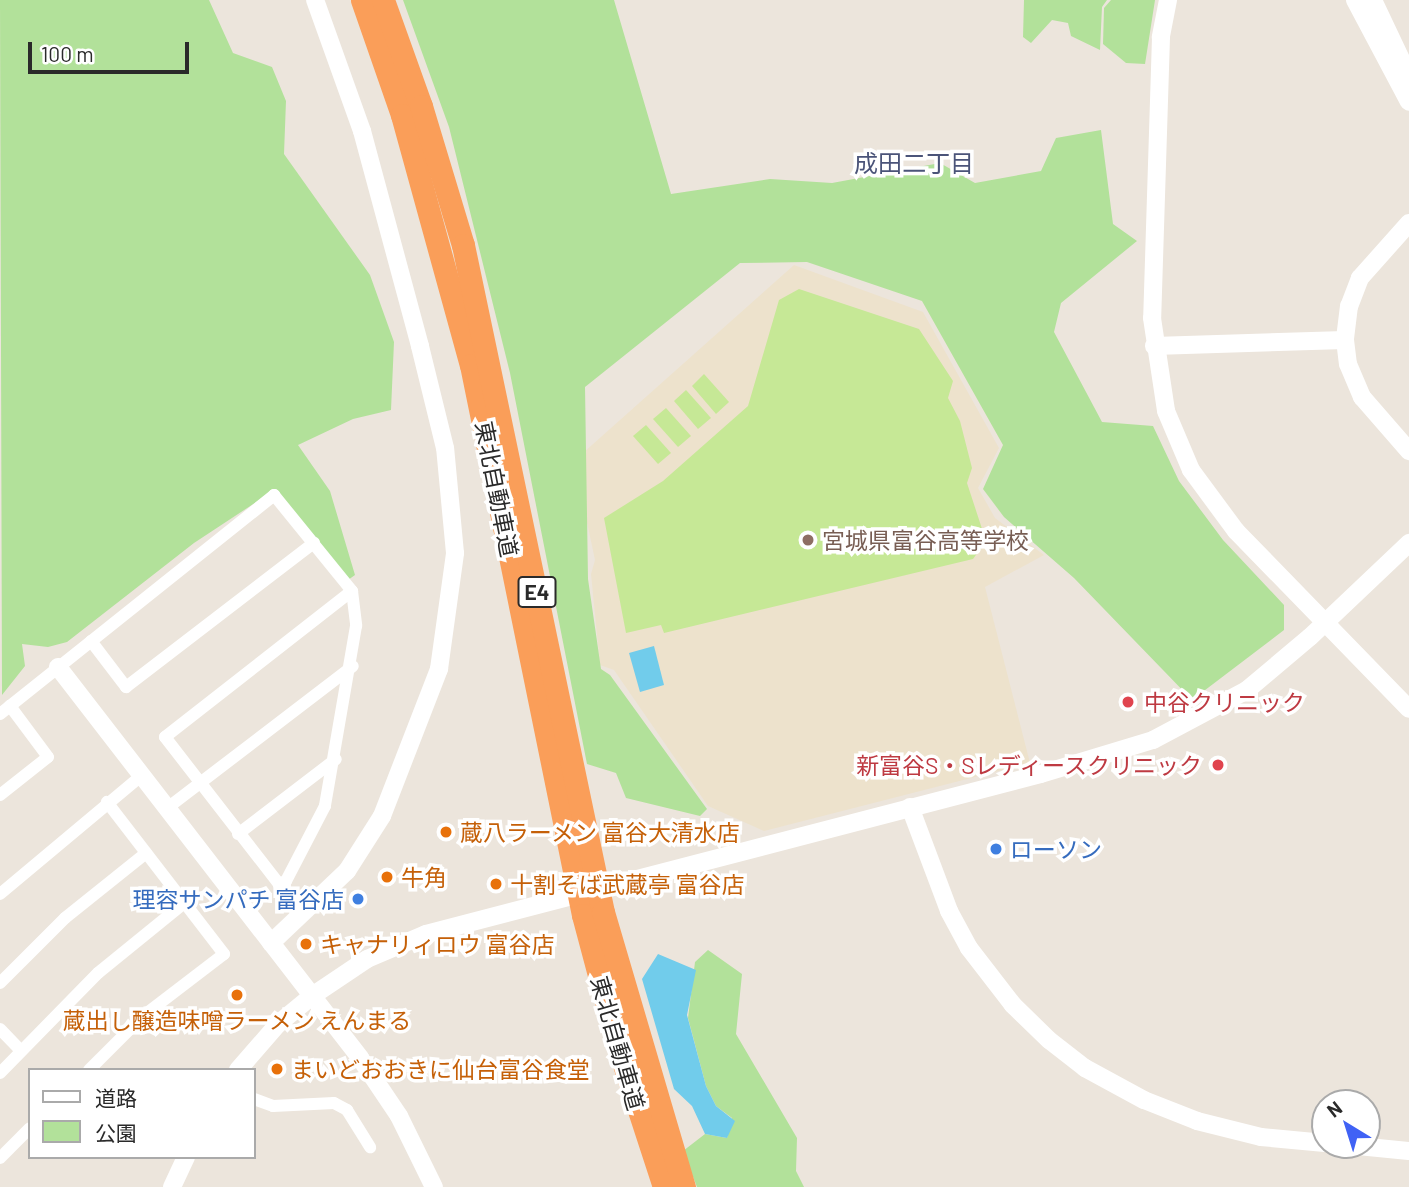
<!DOCTYPE html>
<html>
<head>
<meta charset="utf-8">
<style>
	body { margin:0 }
	#map { position:relative; width:1409px; height:1187px; overflow:hidden; background:#ece5dc; font-family:Barlow,"Noto Sans JP",sans-serif }
	div>[style] { position:absolute }
	.education>* { inset:0; background:#ede2cc }
	.green>* { inset:0; background:#b2e19a }
	.pitch>* { inset:0; background:#c6e896 }
	.water>* { inset:0; background:#71cceb }
	.street>* { height:12px; margin:-6px; padding:0 6px; transform-origin:6px; border-radius:6px; background:#fff }
	.secondary>* { height:18px; margin:-9px; padding:0 9px; transform-origin:9px; border-radius:9px; background:#fff }
	.highway>* { height:23px; margin:-11.5px; padding:0 11.5px; transform-origin:11.5px; border-radius:11.5px; background:#fa9e59 }
	.dots>* { width:19px; height:19px; translate:-50% -50%; box-sizing:border-box; border:4px solid #fff; border-radius:50% }
	span { translate:-50% -50%; white-space:nowrap; text-align:center; line-height:1.15; -webkit-text-stroke:7px #fff; paint-order:stroke }
	.shield-label span { padding:2px 5px; background:#fff; border:2px solid; border-radius:5px; -webkit-text-stroke-width:0 }
	.shield-label { font-size:21px; color:#2a2a2a; font-weight:700 }
	.street-label { font-size:23px; color:#2a2a2a }
	.education-label { font-size:23px; color:#785e54 }
	.left { translate:0 -50%; text-align:left }
	.health-label { font-size:23px; color:#be3a42 }
	.right { translate:-100% -50%; text-align:right }
	.food-label { font-size:23px; color:#c56008 }
	.shop-label { font-size:23px; color:#366cbe }
	.neighbourhood-label { font-size:24px; color:#4b5479 }
	.legend { position:absolute; left:28px; top:1068px; width:228px; height:91px; box-sizing:border-box; background:#fff; border:2px solid #aaa; margin:0; padding:9px 12px; list-style:none; font-size:21px; color:#2a2a2a }
	.legend li { display:flex; align-items:center; gap:14px; height:35px }
	.legend b { width:35px; border:2px solid #aaa }
	.north { position:absolute; left:1311px; top:1089px; width:70px; height:70px; box-sizing:border-box; background:#fff; border:2px solid #aaa; border-radius:50%; rotate:322deg; font-size:19px; font-weight:700; line-height:28px; text-align:center; color:#2a2a2a }
	.north::after { content:''; display:block; margin:auto; width:24px; height:32px; background:#4062f5; clip-path:polygon(50% 0,100% 100%,50% 72%,0 100%) }
	.scale { position:absolute; left:28px; top:42px; width:161px; height:32px; box-sizing:border-box; border:4px solid #2a2a2a; border-top:0; padding-left:9px; font-size:21px; line-height:24px; white-space:nowrap; color:#2a2a2a; -webkit-text-stroke:5px #fff; paint-order:stroke }
</style>
</head>
<body>
<div id="map">
	<div class="education">
		<i style="clip-path:polygon(794px 265px,923px 312px,999px 448px,978px 488px,995px 518px,1044px 555px,985px 587px,1030px 763px,764px 831px,708px 806px,614px 670px,600px 665px,591px 574px,595px 560px,574px 461px)"></i>
	</div>
	<div class="green">
		<i style="clip-path:polygon(0 0,209px 0,233px 53px,272px 67px,286px 101px,284px 154px,370px 275px,394px 342px,391px 410px,353px 419px,298px 445px,330px 491px,355px 575px,348px 580px,276px 489px,194px 543px,67px 642px,48px 647px,22px 644px,25px 666px,2px 695px)"></i>
		<i style="clip-path:polygon(403px 0,614px 0,671px 194px,770px 179px,832px 183px,940px 163px,975px 183px,1041px 171px,1056px 138px,1101px 130px,1113px 224px,1137px 241px,1061px 303px,1054px 332px,1102px 422px,1153px 426px,1179px 481px,1223px 540px,1284px 605px,1284px 630px,1192px 700px,1074px 578px,1004px 517px,983px 489px,1003px 445px,922px 301px,807px 262px,740px 263px,585px 387px,588px 579px,601px 669px,610px 675px,707px 809px,700px 816px,626px 798px,616px 773px,587px 764px,510px 373px,449px 127px)"></i>
		<i style="clip-path:polygon(1024px 0,1107px 0,1102px 7px,1100px 50px,1071px 36px,1068px 23px,1052px 20px,1031px 43px,1023px 37px)"></i>
		<i style="clip-path:polygon(1111px 0,1155px 0,1145px 64px,1126px 63px,1103px 44px,1104px 8px)"></i>
		<i style="clip-path:polygon(708px 950px,742px 974px,736px 1034px,797px 1138px,796px 1171px,804px 1187px,697px 1187px,683px 1151px,705px 1134px,727px 1138px,732px 1118px,716px 1106px,706px 1086px,688px 1018px,695px 962px)"></i>
	</div>
	<div class="pitch">
		<i style="clip-path:polygon(799px 289px,919px 329px,953px 381px,948px 398px,960px 421px,972px 468px,967px 483px,986px 541px,973px 559px,664px 633px,661px 625px,626px 633px,604px 518px,663px 481px,748px 406px,779px 300px)"></i>
		<i style="clip-path:polygon(704px 374px,729px 402px,716px 414px,692px 386px)"></i>
		<i style="clip-path:polygon(686px 390px,711px 418px,698px 429px,674px 401px)"></i>
		<i style="clip-path:polygon(666px 408px,691px 436px,678px 447px,653px 419px)"></i>
		<i style="clip-path:polygon(646px 425px,671px 453px,658px 464px,633px 436px)"></i>
	</div>
	<div class="water">
		<i style="clip-path:polygon(654px 646px,664px 685px,640px 692px,629px 653px)"></i>
		<i style="clip-path:polygon(658px 954px,696px 970px,687px 1015px,706px 1086px,716px 1106px,735px 1121px,727px 1138px,705px 1134px,692px 1106px,674px 1089px,642px 979px)"></i>
	</div>
	<div class="street">
		<i style="left:91px;top:641px;width:58px;rotate:52.7deg"></i>
		<i style="left:126px;top:687px;width:237px;rotate:-37.5deg"></i>
		<i style="left:0;top:714px;width:351px;rotate:-38.6deg"></i>
		<i style="left:274px;top:495px;width:124px;rotate:50.9deg"></i>
		<i style="left:352px;top:591px;width:35px;rotate:83deg"></i>
		<i style="left:356px;top:626px;width:183px;rotate:99.8deg"></i>
		<i style="left:325px;top:806px;width:85px;rotate:117.5deg"></i>
		<i style="left:286px;top:881px;width:8px;rotate:157deg"></i>
		<i style="left:279px;top:884px;width:186px;rotate:-127.8deg"></i>
		<i style="left:165px;top:737px;width:237px;rotate:-38deg"></i>
		<i style="left:0;top:795px;width:61px;rotate:-38.4deg"></i>
		<i style="left:48px;top:757px;width:64px;rotate:-126.7deg"></i>
		<i style="left:166px;top:809px;width:235px;rotate:-37.4deg"></i>
		<i style="left:238px;top:834px;width:123px;rotate:-37.4deg"></i>
		<i style="left:0;top:894px;width:184px;rotate:-39.9deg"></i>
		<i style="left:0;top:983px;width:92px;rotate:-45deg"></i>
		<i style="left:65px;top:918px;width:104px;rotate:-38.7deg"></i>
		<i style="left:0;top:1029px;width:29px;rotate:46deg"></i>
		<i style="left:89px;top:1070px;width:76px;rotate:-45deg"></i>
		<i style="left:143px;top:1016px;width:102px;rotate:-37.4deg"></i>
		<i style="left:224px;top:954px;width:192px;rotate:-127.6deg"></i>
		<i style="left:0;top:1073px;width:140px;rotate:-45.6deg"></i>
		<i style="left:98px;top:973px;width:111px;rotate:-39.1deg"></i>
		<i style="left:254px;top:1099px;width:20px;rotate:20deg"></i>
		<i style="left:273px;top:1106px;width:61px;rotate:-2.8deg"></i>
		<i style="left:334px;top:1103px;width:15px;rotate:28deg"></i>
		<i style="left:347px;top:1110px;width:44px;rotate:58.1deg"></i>
		<i style="left:0;top:1158px;width:42px;rotate:-45deg"></i>
	</div>
	<div class="secondary">
		<i style="left:1168px;top:0;width:38px;rotate:101deg"></i>
		<i style="left:1161px;top:37px;width:281px;rotate:91.8deg"></i>
		<i style="left:1152px;top:318px;width:94px;rotate:81.4deg"></i>
		<i style="left:1166px;top:411px;width:64px;rotate:67deg"></i>
		<i style="left:1191px;top:470px;width:76px;rotate:53.6deg"></i>
		<i style="left:1236px;top:531px;width:248px;rotate:45.8deg"></i>
		<i style="left:1355px;top:0;width:115px;rotate:62.1deg"></i>
		<i style="left:1373px;top:0;width:84px;rotate:64.7deg"></i>
		<i style="left:1409px;top:223px;width:74px;rotate:131.7deg"></i>
		<i style="left:1360px;top:278px;width:30px;rotate:111deg"></i>
		<i style="left:1349px;top:306px;width:34px;rotate:97deg"></i>
		<i style="left:1345px;top:340px;width:24px;rotate:83deg"></i>
		<i style="left:1348px;top:364px;width:36px;rotate:67deg"></i>
		<i style="left:1362px;top:397px;width:72px;rotate:49deg"></i>
		<i style="left:1154px;top:346px;width:191px;rotate:-1.8deg"></i>
		<i style="left:58px;top:667px;width:494px;rotate:52.3deg"></i>
		<i style="left:360px;top:1058px;width:70px;rotate:56.1deg"></i>
		<i style="left:399px;top:1116px;width:79px;rotate:63.8deg"></i>
		<i style="left:910px;top:807px;width:111px;rotate:69.4deg"></i>
		<i style="left:949px;top:911px;width:42px;rotate:61.6deg"></i>
		<i style="left:969px;top:948px;width:72px;rotate:52.3deg"></i>
		<i style="left:1013px;top:1005px;width:50px;rotate:44.2deg"></i>
		<i style="left:1049px;top:1040px;width:46px;rotate:37.9deg"></i>
		<i style="left:1085px;top:1068px;width:67px;rotate:28.5deg"></i>
		<i style="left:1144px;top:1100px;width:57px;rotate:21.6deg"></i>
		<i style="left:1197px;top:1121px;width:66px;rotate:14deg"></i>
		<i style="left:1261px;top:1137px;width:64px;rotate:5.4deg"></i>
		<i style="left:271px;top:943px;width:105px;rotate:-43.5deg"></i>
		<i style="left:347px;top:871px;width:65px;rotate:-57.5deg"></i>
		<i style="left:382px;top:816px;width:158px;rotate:-68.8deg"></i>
		<i style="left:439px;top:669px;width:117px;rotate:-82.1deg"></i>
		<i style="left:455px;top:553px;width:105px;rotate:-95.4deg"></i>
		<i style="left:445px;top:448px;width:105px;rotate:-103.8deg"></i>
		<i style="left:420px;top:346px;width:223px;rotate:-105.1deg"></i>
		<i style="left:362px;top:131px;width:139px;rotate:-109.7deg"></i>
		<i style="left:238px;top:1070px;width:61px;rotate:-49deg"></i>
		<i style="left:278px;top:1024px;width:44px;rotate:-39.5deg"></i>
		<i style="left:312px;top:996px;width:66px;rotate:-33.9deg"></i>
		<i style="left:367px;top:959px;width:64px;rotate:-23deg"></i>
		<i style="left:426px;top:934px;width:635px;rotate:-14.58deg"></i>
		<i style="left:1041px;top:774px;width:117px;rotate:-16.9deg"></i>
		<i style="left:1153px;top:740px;width:106px;rotate:-28deg"></i>
		<i style="left:1247px;top:690px;width:82px;rotate:-40.1deg"></i>
		<i style="left:1310px;top:637px;width:137px;rotate:-43.5deg"></i>
		<i style="left:1348px;top:1145px;width:61px;rotate:5.6deg"></i>
		<i style="left:172px;top:1187px;width:33px;rotate:-65deg"></i>
	</div>
	<div class="highway">
		<i style="left:362px;top:0;width:122px;rotate:70.8deg"></i>
		<i style="left:402px;top:115px;width:259px;rotate:74.6deg"></i>
		<i style="left:471px;top:365px;width:561px;rotate:78.49deg"></i>
		<i style="left:583px;top:915px;width:132px;rotate:75.1deg"></i>
		<i style="left:617px;top:1043px;width:151px;rotate:71.9deg"></i>
		<i style="left:383px;top:0;width:113px;rotate:70.3deg"></i>
		<i style="left:421px;top:106px;width:145px;rotate:73.2deg"></i>
		<i style="left:463px;top:245px;width:682px;rotate:78.15deg"></i>
		<i style="left:603px;top:912px;width:287px;rotate:73.6deg"></i>
	</div>
	<div class="dots">
		<i style="left:808px;top:540px;background:#8d6e63"></i>
		<i style="left:1128px;top:702px;background:#e0444e"></i>
		<i style="left:1218px;top:765px;background:#e0444e"></i>
		<i style="left:446px;top:832px;background:#e8710a"></i>
		<i style="left:996px;top:849px;background:#3f7fe0"></i>
		<i style="left:387px;top:877px;background:#e8710a"></i>
		<i style="left:496px;top:884px;background:#e8710a"></i>
		<i style="left:358px;top:899px;background:#3f7fe0"></i>
		<i style="left:306px;top:944px;background:#e8710a"></i>
		<i style="left:237px;top:995px;background:#e8710a"></i>
		<i style="left:277px;top:1069px;background:#e8710a"></i>
	</div>
	<div class="shield-label">
		<span style="left:537px;top:592px">E4</span>
	</div>
	<div class="street-label">
		<span style="left:497px;top:489px;rotate:79deg">東北自動車道</span>
		<span style="left:618px;top:1043px;rotate:74deg">東北自動車道</span>
	</div>
	<div class="education-label">
		<span class="left" style="left:822px;top:540px">宮城県富谷高等学校</span>
	</div>
	<div class="health-label">
		<span class="left" style="left:1144px;top:702px">中谷クリニック</span>
		<span class="right" style="left:1202px;top:765px">新富谷S・Sレディースクリニック</span>
	</div>
	<div class="food-label">
		<span class="left" style="left:460px;top:832px">蔵八ラーメン 富谷大清水店</span>
		<span class="left" style="left:401px;top:877px">牛角</span>
		<span class="left" style="left:510px;top:884px">十割そば武蔵亭 富谷店</span>
		<span class="left" style="left:320px;top:944px">キャナリィロウ 富谷店</span>
		<span style="left:237px;top:1020px">蔵出し醸造味噌ラーメン えんまる</span>
		<span class="left" style="left:291px;top:1069px">まいどおおきに仙台富谷食堂</span>
	</div>
	<div class="shop-label">
		<span class="left" style="left:1010px;top:849px">ローソン</span>
		<span class="right" style="left:344px;top:899px">理容サンパチ 富谷店</span>
	</div>
	<div class="neighbourhood-label">
		<span style="left:914px;top:163px">成田二丁目</span>
	</div>
	<ul class="legend">
	<li><b style="height:9px;background:#fff"></b>道路</li>
	<li><b style="height:19px;background:#b2e19a"></b>公園</li>
	</ul>
	<div class="north">N</div>
	<div class="scale">100 m</div>
</div>
</body>
</html>
